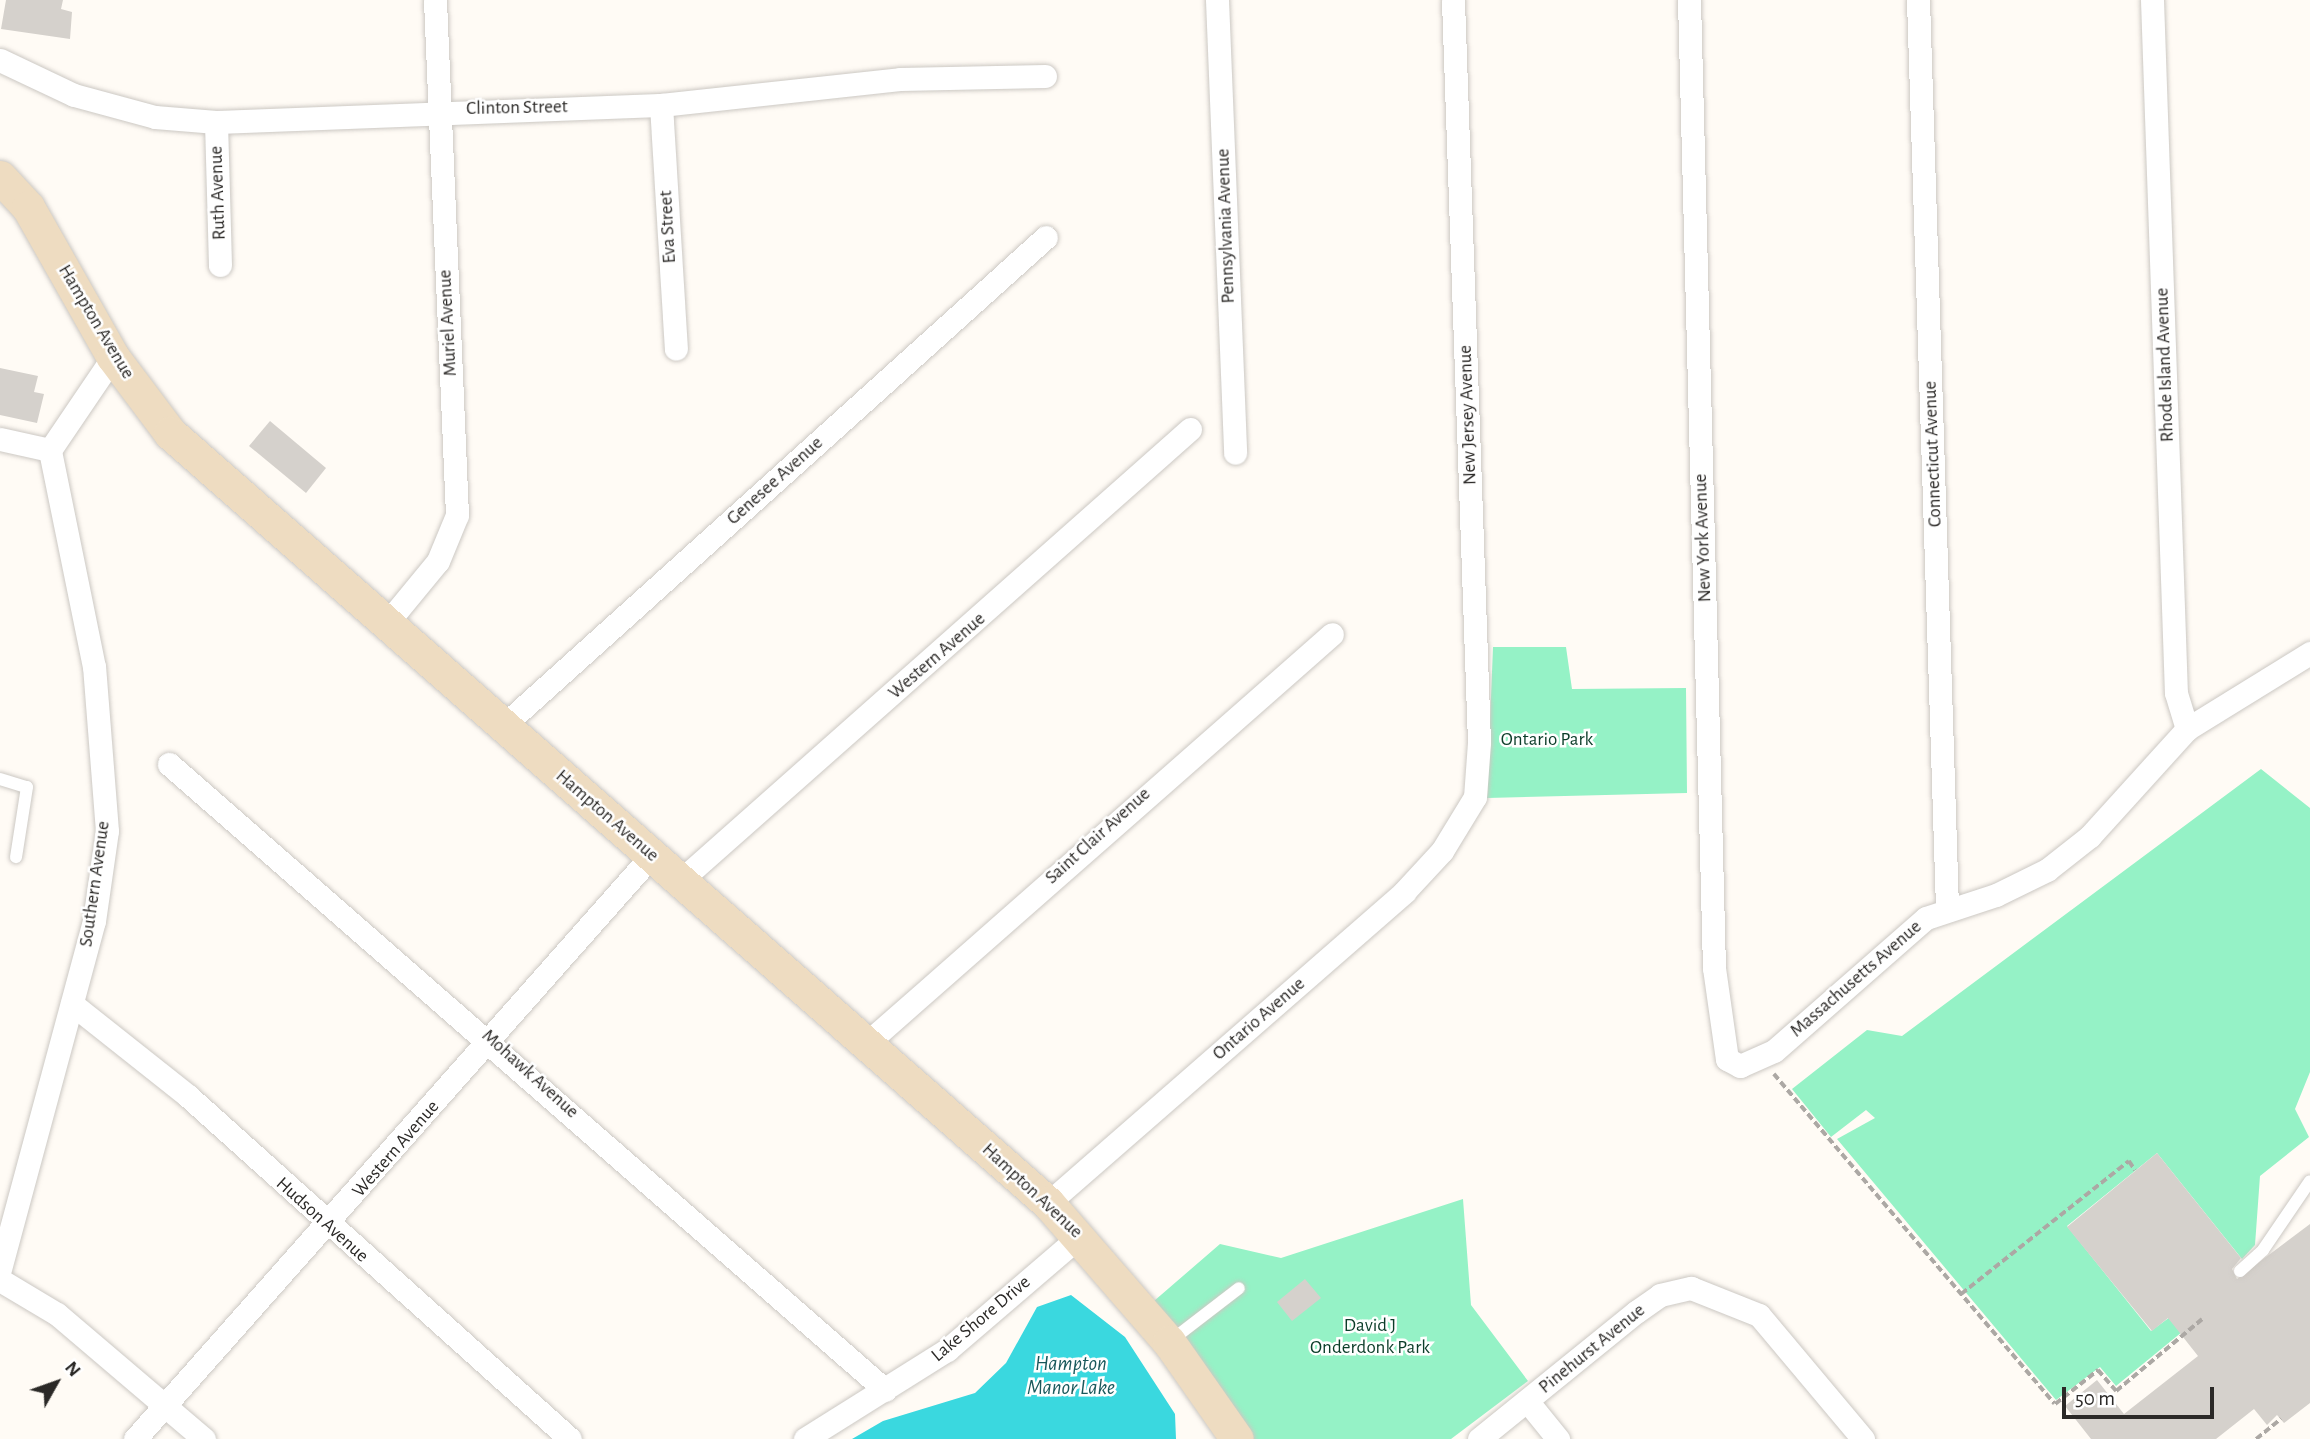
<!DOCTYPE html>
<html>
<head>
<meta charset="utf-8">
<style>
	body { margin:0 }
	#map { position:relative; width:2310px; height:1439px; overflow:hidden; background:#fffbf5; font-family:"Alegreya Sans",sans-serif }
	div>[style] { position:absolute }
	.green>* { inset:0; background:#95f2c6 }
	.water>* { inset:0; background:#3ad8df }
	.building>* { inset:0; background:#d5d1cc }
	.path>* { height:3.5px; margin-top:-1.75px; transform-origin:0; background:repeating-linear-gradient(90deg,#aca8a4 0 7px,transparent 0 10.5px) }
	.roads { filter:drop-shadow(0 0 2px #ccc8c3) drop-shadow(0 0 2px #ccc8c3) }
	.lane>* { height:12px; margin:-6px; padding:0 6px; transform-origin:6px; border-radius:6px; background:#fff }
	.street>* { height:23px; margin:-11.5px; padding:0 11.5px; transform-origin:11.5px; border-radius:11.5px; background:#fff }
	.secondary>* { height:33px; margin:-16.5px; padding:0 16.5px; transform-origin:16.5px; border-radius:16.5px; background:#eedcc1 }
	span { translate:-50% -50%; white-space:nowrap; text-align:center; line-height:1.15; -webkit-text-stroke:5px #fff; paint-order:stroke }
	.street-label { font-size:19px; color:#2b2927 }
	.park-label { font-size:19px; color:#0b3d29 }
	.water-label { font-size:21px; color:#19585b; font-style:italic }
	.north { position:absolute; left:21px; top:1348px; width:70px; height:70px; -webkit-text-stroke:5px #fff; paint-order:stroke; rotate:50deg; font-size:19px; font-weight:700; line-height:28px; text-align:center; color:#2b2927 }
	.north::after { content:''; display:block; margin:auto; width:24px; height:32px; background:#2b2927; clip-path:polygon(50% 0,100% 100%,50% 72%,0 100%) }
	.scale { position:absolute; left:2062px; top:1387px; width:152px; height:32px; box-sizing:border-box; border:4px solid #2b2927; border-top:0; padding-left:9px; font-size:21px; line-height:24px; white-space:nowrap; color:#2b2927; -webkit-text-stroke:5px #fff; paint-order:stroke }
</style>
</head>
<body>
<div id="map">
	<div class="green">
		<i style="clip-path:polygon(1493px 647px,1566px 647px,1572px 689px,1686px 688px,1687px 793px,1487px 798px)"></i>
		<i style="clip-path:polygon(2261px 769px,2310px 808px,2310px 1072px,2295px 1109px,2309px 1137px,2260px 1176px,2255px 1245px,2242px 1259px,2157px 1153px,2067px 1226px,2151px 1331px,2170px 1317px,2182px 1332px,2116px 1386px,2100px 1367px,2056px 1400px,1837px 1139px,1875px 1118px,1866px 1110px,1831px 1137px,1792px 1089px,1867px 1030px,1902px 1036px)"></i>
		<i style="clip-path:polygon(1463px 1199px,1471px 1305px,1528px 1381px,1451px 1439px,1253px 1439px,1154px 1301px,1220px 1244px,1281px 1258px)"></i>
	</div>
	<div class="water">
		<i style="clip-path:polygon(1071px 1295px,1125px 1337px,1175px 1414px,1176px 1439px,852px 1439px,883px 1421px,975px 1393px,1006px 1363px,1037px 1307px)"></i>
	</div>
	<div class="building">
		<i style="clip-path:polygon(6px 0,63px 0,61px 9px,72px 12px,70px 39px,1px 29px)"></i>
		<i style="clip-path:polygon(0 368px,38px 376px,34px 392px,44px 394px,37px 423px,0 415px)"></i>
		<i style="clip-path:polygon(270px 421px,326px 468px,306px 493px,249px 446px)"></i>
		<i style="clip-path:polygon(2157px 1153px,2241px 1258px,2232px 1269px,2237px 1279px,2310px 1224px,2310px 1403px,2284px 1423px,2277px 1415px,2267px 1425px,2254px 1409px,2216px 1439px,2091px 1439px,2065px 1406px,2097px 1380px,2124px 1414px,2198px 1356px,2168px 1318px,2152px 1331px,2067px 1227px)"></i>
		<i style="clip-path:polygon(1305px 1279px,1321px 1298px,1292px 1321px,1277px 1302px)"></i>
	</div>
	<div class="path">
		<i style="left:1774px;top:1074px;width:433px;rotate:49.6deg"></i>
		<i style="left:2055px;top:1404px;width:55px;rotate:-38.3deg"></i>
		<i style="left:2098px;top:1370px;width:28px;rotate:49deg"></i>
		<i style="left:2116px;top:1391px;width:112px;rotate:-39.9deg"></i>
		<i style="left:1961px;top:1294px;width:214px;rotate:-38.4deg"></i>
		<i style="left:2129px;top:1161px;width:11px;rotate:56deg"></i>
		<i style="left:2256px;top:1439px;width:32px;rotate:-39deg"></i>
	</div>
	<div class="roads">
		<div class="lane">
			<i style="left:0;top:779px;width:28px;rotate:17deg"></i>
			<i style="left:27px;top:787px;width:71px;rotate:98.9deg"></i>
			<i style="left:2240px;top:1271px;width:31px;rotate:-42deg"></i>
			<i style="left:2263px;top:1250px;width:83px;rotate:-55.7deg"></i>
			<i style="left:1169px;top:1342px;width:88px;rotate:-37.6deg"></i>
		</div>
		<div class="street">
			<i style="left:1217px;top:0;width:453px;rotate:87.7deg"></i>
			<i style="left:1689px;top:0;width:968px;rotate:88.52deg"></i>
			<i style="left:1714px;top:968px;width:92px;rotate:81.9deg"></i>
			<i style="left:1727px;top:1059px;width:15px;rotate:28deg"></i>
			<i style="left:1740px;top:1066px;width:37px;rotate:-24deg"></i>
			<i style="left:1774px;top:1051px;width:202px;rotate:-41.2deg"></i>
			<i style="left:1926px;top:918px;width:74px;rotate:-18.2deg"></i>
			<i style="left:1996px;top:895px;width:57px;rotate:-26.1deg"></i>
			<i style="left:2047px;top:870px;width:55px;rotate:-38.3deg"></i>
			<i style="left:2090px;top:836px;width:144px;rotate:-47.8deg"></i>
			<i style="left:2187px;top:729px;width:145px;rotate:-31.7deg"></i>
			<i style="left:1918px;top:0;width:907px;rotate:88.17deg"></i>
			<i style="left:2152px;top:0;width:693px;rotate:88.02deg"></i>
			<i style="left:2176px;top:693px;width:38px;rotate:73deg"></i>
			<i style="left:0;top:60px;width:82px;rotate:25.3deg"></i>
			<i style="left:74px;top:95px;width:84px;rotate:15.2deg"></i>
			<i style="left:155px;top:117px;width:61px;rotate:4.7deg"></i>
			<i style="left:216px;top:122px;width:445px;rotate:-2.2deg"></i>
			<i style="left:661px;top:105px;width:240px;rotate:-6.2deg"></i>
			<i style="left:900px;top:79px;width:145px;rotate:-1.2deg"></i>
			<i style="left:661px;top:105px;width:244px;rotate:86.5deg"></i>
			<i style="left:216px;top:122px;width:143px;rotate:88.4deg"></i>
			<i style="left:0;top:439px;width:51px;rotate:12.4deg"></i>
			<i style="left:387px;top:623px;width:80px;rotate:-50.6deg"></i>
			<i style="left:438px;top:561px;width:50px;rotate:-67.6deg"></i>
			<i style="left:457px;top:515px;width:515px;rotate:-92.45deg"></i>
			<i style="left:504px;top:725px;width:729px;rotate:-42deg"></i>
			<i style="left:169px;top:764px;width:951px;rotate:41.16deg"></i>
			<i style="left:681px;top:880px;width:680px;rotate:-41.54deg"></i>
			<i style="left:72px;top:1004px;width:148px;rotate:38.4deg"></i>
			<i style="left:188px;top:1096px;width:513px;rotate:41.92deg"></i>
			<i style="left:867px;top:1043px;width:619px;rotate:-41.33deg"></i>
			<i style="left:1048px;top:1203px;width:473px;rotate:-41.1deg"></i>
			<i style="left:1404px;top:892px;width:56px;rotate:-47.2deg"></i>
			<i style="left:1442px;top:851px;width:63px;rotate:-58.6deg"></i>
			<i style="left:1475px;top:797px;width:55px;rotate:-85.8deg"></i>
			<i style="left:1479px;top:742px;width:742px;rotate:-92.01deg"></i>
			<i style="left:0;top:1269px;width:360px;rotate:-74.9deg"></i>
			<i style="left:94px;top:921px;width:91px;rotate:-81.8deg"></i>
			<i style="left:107px;top:831px;width:165px;rotate:-94.5deg"></i>
			<i style="left:94px;top:667px;width:221px;rotate:-101.5deg"></i>
			<i style="left:50px;top:450px;width:112px;rotate:-55.9deg"></i>
			<i style="left:0;top:1280px;width:66px;rotate:30.8deg"></i>
			<i style="left:57px;top:1314px;width:193px;rotate:40.4deg"></i>
			<i style="left:1528px;top:1402px;width:48px;rotate:51deg"></i>
			<i style="left:135px;top:1439px;width:780px;rotate:-48.48deg"></i>
			<i style="left:805px;top:1439px;width:168px;rotate:-32.1deg"></i>
			<i style="left:947px;top:1350px;width:177px;rotate:-40.6deg"></i>
			<i style="left:1479px;top:1439px;width:202px;rotate:-39deg"></i>
			<i style="left:1636px;top:1312px;width:29px;rotate:-35deg"></i>
			<i style="left:1660px;top:1295px;width:32px;rotate:-13deg"></i>
			<i style="left:1691px;top:1288px;width:73px;rotate:21.7deg"></i>
			<i style="left:1759px;top:1315px;width:162px;rotate:50deg"></i>
		</div>
		<div class="secondary">
			<i style="left:0;top:177px;width:41px;rotate:47deg"></i>
			<i style="left:28px;top:207px;width:172px;rotate:60.5deg"></i>
			<i style="left:113px;top:357px;width:95px;rotate:53.1deg"></i>
			<i style="left:170px;top:433px;width:1168px;rotate:41.25deg"></i>
			<i style="left:1048px;top:1203px;width:184px;rotate:49deg"></i>
			<i style="left:1169px;top:1342px;width:118px;rotate:55deg"></i>
		</div>
	</div>
	<div class="street-label">
		<span style="left:517px;top:108px;rotate:-1deg">Clinton Street</span>
		<span style="left:218px;top:193px;rotate:-92deg">Ruth Avenue</span>
		<span style="left:1226px;top:226px;rotate:-92deg">Pennsylvania Avenue</span>
		<span style="left:668px;top:227px;rotate:-93deg">Eva Street</span>
		<span style="left:96px;top:322px;rotate:59deg">Hampton Avenue</span>
		<span style="left:448px;top:323px;rotate:-93deg">Muriel Avenue</span>
		<span style="left:2165px;top:365px;rotate:-92deg">Rhode Island Avenue</span>
		<span style="left:1468px;top:415px;rotate:-92deg">New Jersey Avenue</span>
		<span style="left:1933px;top:454px;rotate:-92deg">Connecticut Avenue</span>
		<span style="left:775px;top:481px;rotate:-42deg">Genesee Avenue</span>
		<span style="left:1703px;top:538px;rotate:-92deg">New York Avenue</span>
		<span style="left:937px;top:656px;rotate:-41deg">Western Avenue</span>
		<span style="left:607px;top:816px;rotate:41deg">Hampton Avenue</span>
		<span style="left:1098px;top:836px;rotate:-42deg">Saint Clair Avenue</span>
		<span style="left:95px;top:884px;rotate:-82deg">Southern Avenue</span>
		<span style="left:1856px;top:979px;rotate:-41deg">Massachusetts Avenue</span>
		<span style="left:1259px;top:1019px;rotate:-41deg">Ontario Avenue</span>
		<span style="left:530px;top:1074px;rotate:42deg">Mohawk Avenue</span>
		<span style="left:396px;top:1149px;rotate:-49deg">Western Avenue</span>
		<span style="left:1032px;top:1191px;rotate:43deg">Hampton Avenue</span>
		<span style="left:322px;top:1220px;rotate:42deg">Hudson Avenue</span>
		<span style="left:981px;top:1319px;rotate:-40deg">Lake Shore Drive</span>
		<span style="left:1592px;top:1349px;rotate:-39deg">Pinehurst Avenue</span>
	</div>
	<div class="park-label">
		<span style="left:1547px;top:740px">Ontario Park</span>
		<span style="left:1370px;top:1337px">David J<br>Onderdonk Park</span>
	</div>
	<div class="water-label">
		<span style="left:1071px;top:1376px">Hampton<br>Manor Lake</span>
	</div>
	<div class="north">N</div>
	<div class="scale">50 m</div>
</div>
</body>
</html>
